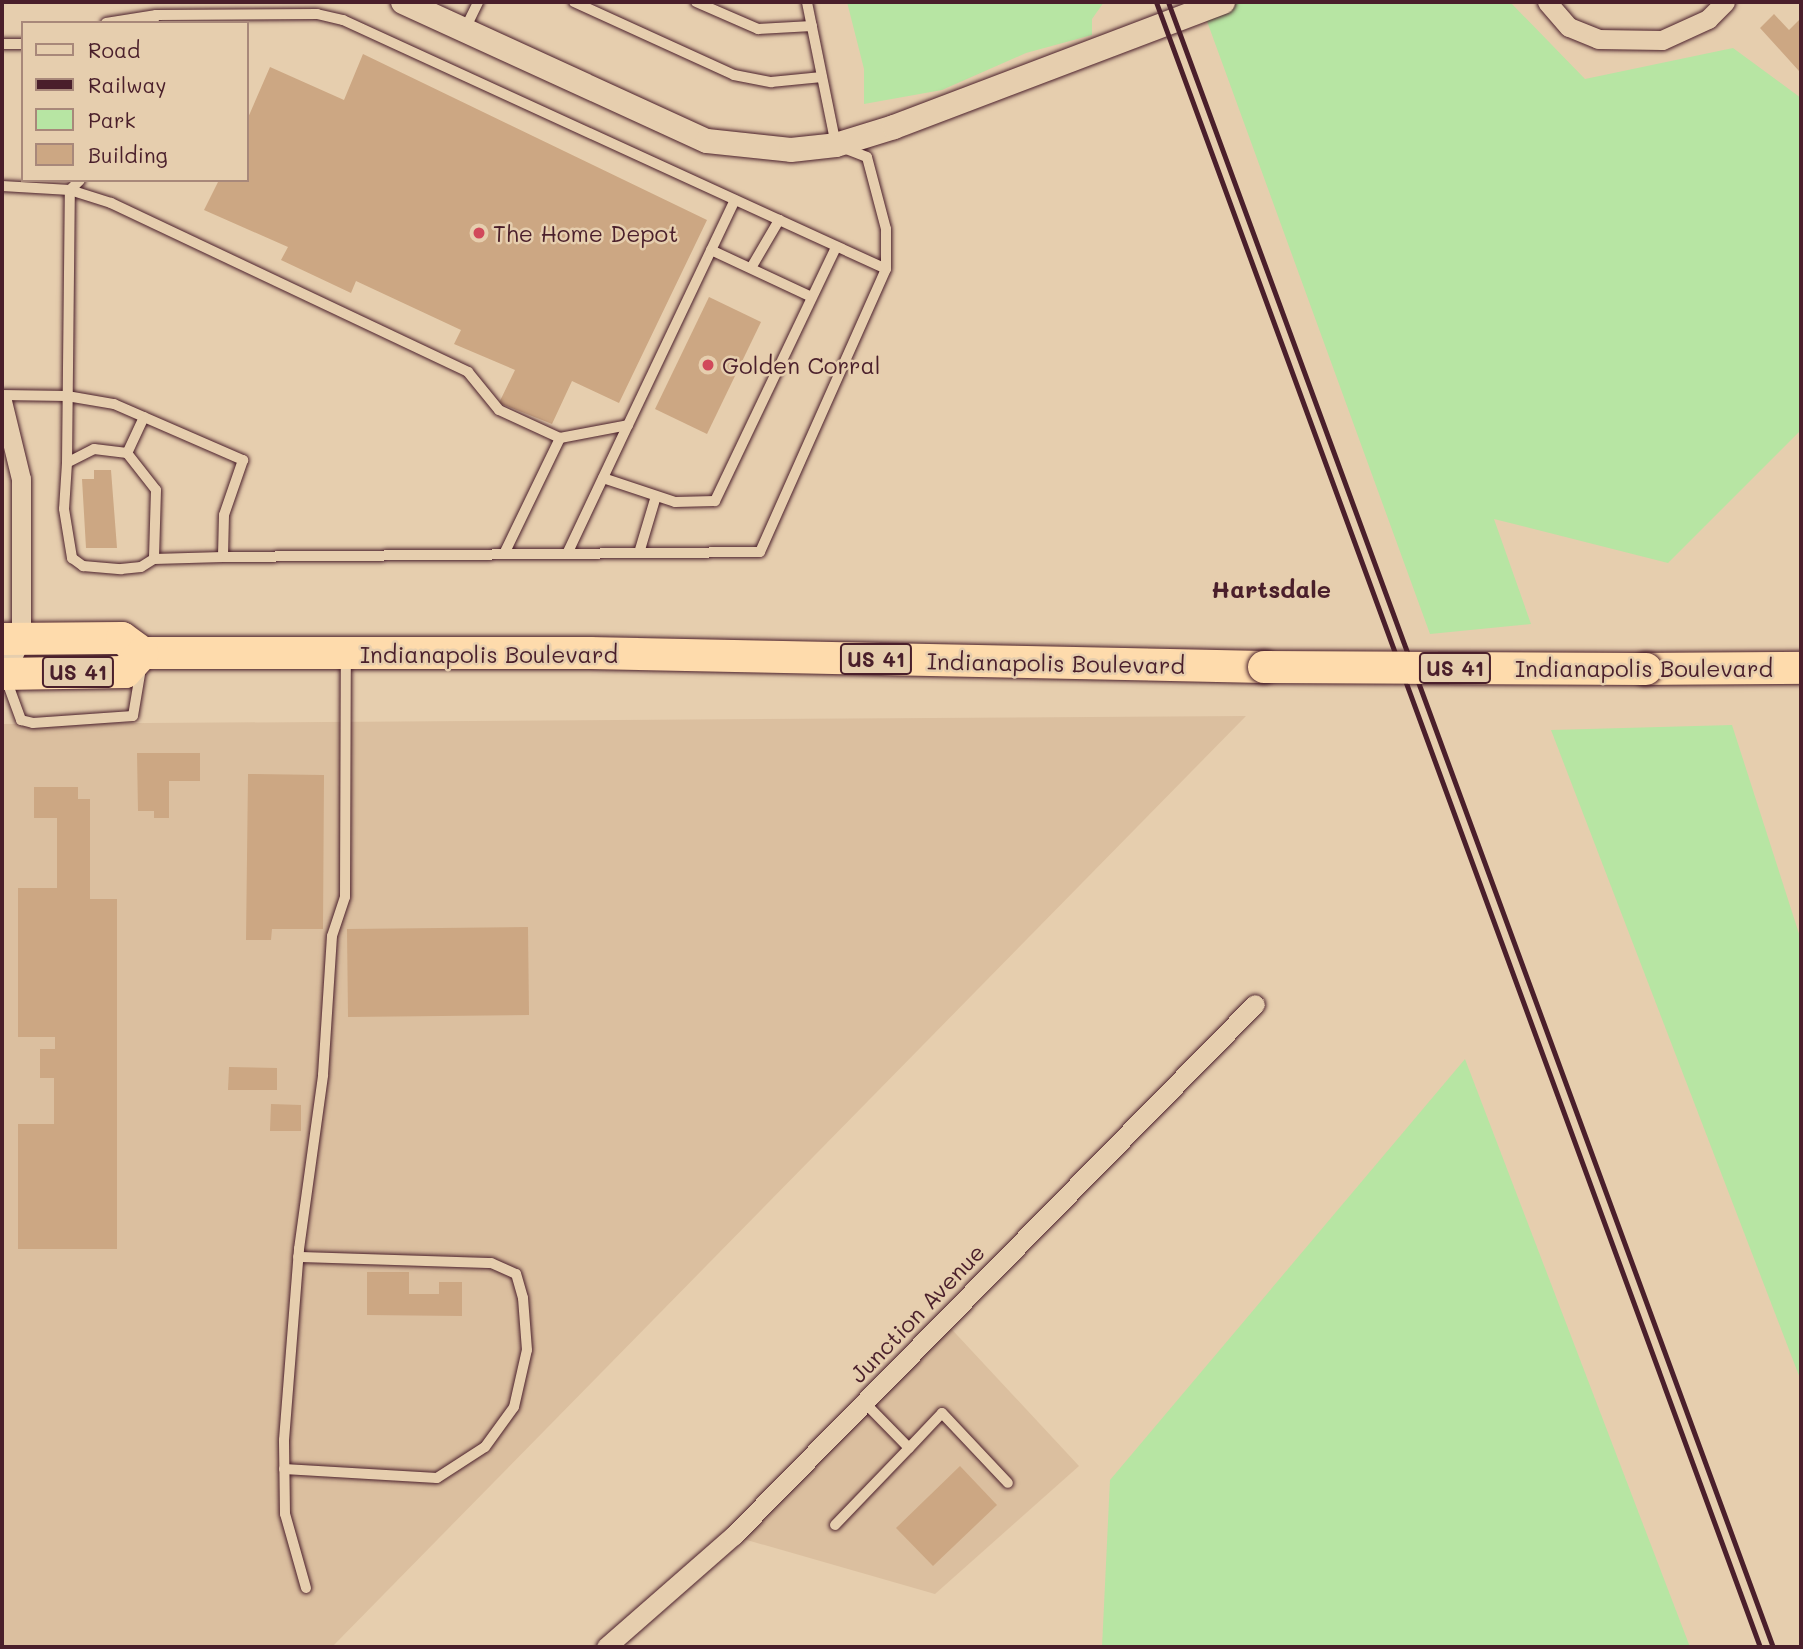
<!DOCTYPE html>
<html>
<head>
<meta charset="utf-8">
<style>
	body { margin:0 }
	#map { position:relative; width:1803px; height:1649px; overflow:hidden; background:#e6ceae; font-family:Mali,sans-serif }
	div>[style] { position:absolute }
	.built>* { inset:0; background:#dbbf9f }
	.green>* { inset:0; background:#b7e5a3 }
	.building>* { inset:0; background:#cca783 }
	.roads { filter:drop-shadow(0 0 2px #4a1f2b) drop-shadow(0 0 2px #4a1f2b) }
	.service>* { height:10px; margin:-5px; padding:0 5px; transform-origin:5px; border-radius:5px; background:#e6ceae }
	.minor>* { height:19px; margin:-9.5px; padding:0 9.5px; transform-origin:9.5px; border-radius:9.5px; background:#e6ceae }
	.tertiary>* { height:24px; margin:-12px; padding:0 12px; transform-origin:12px; border-radius:12px; background:#e6ceae }
	.trunk>* { height:32px; margin:-16px; padding:0 16px; transform-origin:16px; border-radius:16px; background:#fedbac }
	.rail>* { height:5px; margin:-2.5px; padding:0 2.5px; transform-origin:2.5px; border-radius:2.5px; background:#4a1f2b }
	.bridges { filter:drop-shadow(0 0 2px #4a1f2b) drop-shadow(0 0 2px #4a1f2b) }
	.trunk-bridge>* { height:32px; margin:-16px; padding:0 16px; transform-origin:16px; border-radius:16px; background:#fedbac }
	.dots>* { width:19px; height:19px; translate:-50% -50%; box-sizing:border-box; border:4px solid #e6ceae; border-radius:50% }
	span { translate:-50% -50%; white-space:nowrap; text-align:center; line-height:1.15; -webkit-text-stroke:5px #e6ceae; paint-order:stroke }
	.shield-label span { padding:2px 5px; background:#e6ceae; border:2px solid; border-radius:5px; -webkit-text-stroke-width:0 }
	.shield-label { font-size:21px; color:#4a1f2b; font-weight:700 }
	.poi-label { font-size:23px; color:#4a1f2b }
	.left { translate:0 -50%; text-align:left }
	.street-label { font-size:23px; color:#4a1f2b }
	.neighbourhood-label { font-size:24px; color:#4a1f2b; font-weight:700 }
	.frame { position:absolute; inset:0; border:4px solid #4a1f2b; pointer-events:none }
	.legend { position:absolute; left:21px; top:21px; width:228px; height:161px; box-sizing:border-box; background:#e6ceae; border:2px solid #a8887a; margin:0; padding:9px 12px; list-style:none; font-size:21px; color:#4a1f2b }
	.legend li { display:flex; align-items:center; gap:14px; height:35px }
	.legend b { width:35px; border:2px solid #a8887a }
</style>
</head>
<body>
<div id="map">
	<div class="built">
		<i style="clip-path:polygon(1246px 716px,332px 1647px,2px 1647px,2px 724px)"></i>
		<i style="clip-path:polygon(944px 1321px,1079px 1466px,935px 1594px,733px 1536px)"></i>
	</div>
	<div class="green">
		<i style="clip-path:polygon(847px 2px,1104px 2px,1092px 19px,1092px 35px,1026px 53px,942px 90px,864px 104px,864px 69px)"></i>
		<i style="clip-path:polygon(1200px 2px,1510px 2px,1585px 79px,1733px 48px,1801px 98px,1801px 430px,1668px 563px,1494px 519px,1531px 624px,1430px 634px)"></i>
		<i style="clip-path:polygon(1732px 725px,1801px 940px,1801px 1381px,1551px 730px)"></i>
		<i style="clip-path:polygon(1465px 1059px,1690px 1647px,1102px 1647px,1110px 1480px)"></i>
	</div>
	<div class="building">
		<i style="clip-path:polygon(1774px 14px,1789px 30px,1801px 18px,1799px 71px,1760px 28px)"></i>
		<i style="clip-path:polygon(363px 54px,707px 220px,619px 403px,572px 381px,552px 424px,499px 403px,515px 370px,454px 344px,461px 330px,356px 281px,351px 293px,281px 260px,288px 247px,204px 210px,219px 180px,247px 180px,247px 120px,270px 67px,344px 100px)"></i>
		<i style="clip-path:polygon(709px 297px,761px 322px,707px 434px,655px 409px)"></i>
		<i style="clip-path:polygon(94px 470px,111px 470px,117px 548px,86px 548px,82px 479px,94px 479px)"></i>
		<i style="clip-path:polygon(137px 753px,200px 753px,200px 781px,169px 781px,169px 818px,154px 818px,154px 811px,138px 811px)"></i>
		<i style="clip-path:polygon(248px 774px,324px 775px,323px 929px,272px 929px,271px 940px,246px 940px)"></i>
		<i style="clip-path:polygon(34px 787px,78px 787px,78px 799px,90px 799px,90px 899px,117px 899px,117px 1249px,18px 1249px,18px 1124px,54px 1124px,54px 1078px,40px 1078px,40px 1049px,55px 1049px,55px 1037px,18px 1037px,18px 888px,57px 888px,57px 818px,34px 818px)"></i>
		<i style="clip-path:polygon(528px 927px,529px 1015px,348px 1017px,347px 929px)"></i>
		<i style="clip-path:polygon(229px 1067px,277px 1068px,277px 1090px,228px 1090px)"></i>
		<i style="clip-path:polygon(271px 1104px,301px 1105px,301px 1131px,270px 1131px)"></i>
		<i style="clip-path:polygon(367px 1272px,409px 1272px,409px 1294px,439px 1294px,439px 1282px,462px 1282px,462px 1316px,367px 1315px)"></i>
		<i style="clip-path:polygon(960px 1466px,997px 1505px,933px 1566px,896px 1528px)"></i>
	</div>
	<div class="roads">
		<div class="service">
			<i style="left:574px;top:2px;width:176px;rotate:24.5deg"></i>
			<i style="left:734px;top:75px;width:38px;rotate:11deg"></i>
			<i style="left:771px;top:82px;width:51px;rotate:-5.6deg"></i>
			<i style="left:696px;top:2px;width:68px;rotate:23.5deg"></i>
			<i style="left:758px;top:29px;width:54px;rotate:-3.2deg"></i>
			<i style="left:156px;top:15px;width:161px;rotate:-0.4deg"></i>
			<i style="left:317px;top:14px;width:27px;rotate:13deg"></i>
			<i style="left:343px;top:20px;width:597px;rotate:24.63deg"></i>
			<i style="left:106px;top:23px;width:51px;rotate:-9.1deg"></i>
			<i style="left:156px;top:15px;width:9px;rotate:117deg"></i>
			<i style="left:466px;top:27px;width:28px;rotate:-64deg"></i>
			<i style="left:2px;top:44px;width:21px"></i>
			<i style="left:2px;top:186px;width:68px;rotate:3.4deg"></i>
			<i style="left:70px;top:190px;width:14px;rotate:-45deg"></i>
			<i style="left:711px;top:250px;width:111px;rotate:25deg"></i>
			<i style="left:751px;top:268px;width:56px;rotate:-59.7deg"></i>
			<i style="left:2px;top:395px;width:65px;rotate:0.9deg"></i>
			<i style="left:67px;top:396px;width:48px;rotate:9.7deg"></i>
			<i style="left:114px;top:404px;width:141px;rotate:23.5deg"></i>
			<i style="left:243px;top:460px;width:58px;rotate:109.1deg"></i>
			<i style="left:224px;top:515px;width:42px;rotate:91.4deg"></i>
			<i style="left:223px;top:557px;width:537px;rotate:-0.53deg"></i>
			<i style="left:760px;top:552px;width:310px;rotate:-66deg"></i>
			<i style="left:886px;top:269px;width:40px;rotate:-90deg"></i>
			<i style="left:886px;top:229px;width:74px;rotate:-104.8deg"></i>
			<i style="left:867px;top:157px;width:33px;rotate:-159deg"></i>
			<i style="left:836px;top:145px;width:146px;rotate:-101.5deg"></i>
			<i style="left:144px;top:417px;width:40px;rotate:115deg"></i>
			<i style="left:127px;top:453px;width:33px;rotate:-173deg"></i>
			<i style="left:94px;top:449px;width:30px;rotate:153deg"></i>
			<i style="left:67px;top:463px;width:273px;rotate:-89.4deg"></i>
			<i style="left:70px;top:190px;width:43px;rotate:17.6deg"></i>
			<i style="left:111px;top:203px;width:395px;rotate:25.3deg"></i>
			<i style="left:468px;top:372px;width:49px;rotate:50.8deg"></i>
			<i style="left:499px;top:410px;width:67px;rotate:24.7deg"></i>
			<i style="left:560px;top:438px;width:69px;rotate:-10.8deg"></i>
			<i style="left:628px;top:425px;width:249px;rotate:-64.6deg"></i>
			<i style="left:127px;top:453px;width:47px;rotate:51.9deg"></i>
			<i style="left:156px;top:490px;width:69px;rotate:91.7deg"></i>
			<i style="left:67px;top:463px;width:46px;rotate:93.7deg"></i>
			<i style="left:64px;top:509px;width:50px;rotate:80.7deg"></i>
			<i style="left:72px;top:558px;width:14px;rotate:36deg"></i>
			<i style="left:83px;top:566px;width:38px;rotate:5deg"></i>
			<i style="left:121px;top:569px;width:20px;rotate:-6deg"></i>
			<i style="left:141px;top:567px;width:15px;rotate:-32deg"></i>
			<i style="left:154px;top:559px;width:69px;rotate:-1.7deg"></i>
			<i style="left:603px;top:478px;width:76px;rotate:18.4deg"></i>
			<i style="left:675px;top:502px;width:40px;rotate:-1.4deg"></i>
			<i style="left:715px;top:501px;width:281px;rotate:-64.5deg"></i>
			<i style="left:639px;top:553px;width:59px;rotate:-73.4deg"></i>
			<i style="left:504px;top:554px;width:129px;rotate:-64.2deg"></i>
			<i style="left:567px;top:554px;width:143px;rotate:-64.7deg"></i>
			<i style="left:6px;top:679px;width:44px;rotate:69.9deg"></i>
			<i style="left:21px;top:720px;width:12px;rotate:14deg"></i>
			<i style="left:33px;top:723px;width:100px;rotate:-4deg"></i>
			<i style="left:133px;top:716px;width:49px;rotate:-80.5deg"></i>
			<i style="left:864px;top:1402px;width:64px;rotate:45.6deg"></i>
			<i style="left:909px;top:1448px;width:48px;rotate:-46.7deg"></i>
			<i style="left:942px;top:1413px;width:96px;rotate:46.7deg"></i>
			<i style="left:284px;top:1469px;width:153px;rotate:3.4deg"></i>
			<i style="left:437px;top:1478px;width:57px;rotate:-32.9deg"></i>
			<i style="left:485px;top:1447px;width:49px;rotate:-54.1deg"></i>
			<i style="left:514px;top:1407px;width:58px;rotate:-77.2deg"></i>
			<i style="left:527px;top:1350px;width:52px;rotate:-94.4deg"></i>
			<i style="left:523px;top:1298px;width:25px;rotate:-106deg"></i>
			<i style="left:516px;top:1274px;width:27px;rotate:-156deg"></i>
			<i style="left:491px;top:1263px;width:193px;rotate:-178.2deg"></i>
			<i style="left:835px;top:1525px;width:107px;rotate:-46.1deg"></i>
			<i style="left:306px;top:1588px;width:77px;rotate:-105.8deg"></i>
			<i style="left:285px;top:1514px;width:74px;rotate:-90.8deg"></i>
			<i style="left:284px;top:1440px;width:192px;rotate:-85.5deg"></i>
			<i style="left:299px;top:1249px;width:176px;rotate:-82.1deg"></i>
			<i style="left:323px;top:1075px;width:139px;rotate:-86.3deg"></i>
			<i style="left:332px;top:936px;width:41px;rotate:-71.6deg"></i>
			<i style="left:345px;top:897px;width:240px;rotate:-89.8deg"></i>
		</div>
		<div class="minor">
			<i style="left:1547px;top:2px;width:33px;rotate:49deg"></i>
			<i style="left:1569px;top:27px;width:31px;rotate:22deg"></i>
			<i style="left:1598px;top:39px;width:64px;rotate:0.9deg"></i>
			<i style="left:1662px;top:40px;width:51px;rotate:-24.5deg"></i>
			<i style="left:1708px;top:19px;width:24px;rotate:-45deg"></i>
			<i style="left:2px;top:401px;width:80px;rotate:76.3deg"></i>
			<i style="left:21px;top:479px;width:159px;rotate:90deg"></i>
			<i style="left:21px;top:638px;width:38px;rotate:115deg"></i>
			<i style="left:606px;top:1647px;width:169px;rotate:-41.2deg"></i>
			<i style="left:733px;top:1536px;width:745px;rotate:-45.54deg"></i>
		</div>
		<div class="tertiary">
			<i style="left:403px;top:2px;width:334px;rotate:24.6deg"></i>
			<i style="left:707px;top:141px;width:84px;rotate:6.1deg"></i>
			<i style="left:791px;top:150px;width:45px;rotate:-6.3deg"></i>
			<i style="left:836px;top:145px;width:61px;rotate:-17.2deg"></i>
			<i style="left:894px;top:127px;width:352px;rotate:-20.8deg"></i>
		</div>
		<div class="trunk">
			<i style="left:2px;top:639px;width:120px;rotate:-0.5deg"></i>
			<i style="left:122px;top:638px;width:26px;rotate:36deg"></i>
			<i style="left:143px;top:653px;width:447px"></i>
			<i style="left:590px;top:653px;width:674px;rotate:1.19deg"></i>
			<i style="left:1646px;top:669px;width:155px;rotate:-0.4deg"></i>
			<i style="left:2px;top:674px;width:123px;rotate:-0.9deg"></i>
			<i style="left:125px;top:672px;width:26px;rotate:-47deg"></i>
		</div>
	</div>
	<div class="rail">
		<i style="left:1156px;top:2px;width:1752px;rotate:69.84deg"></i>
		<i style="left:1168px;top:2px;width:1753px;rotate:69.81deg"></i>
	</div>
	<div class="bridges">
		<div class="trunk-bridge">
			<i style="left:1264px;top:667px;width:382px;rotate:0.3deg"></i>
		</div>
	</div>
	<div class="dots">
		<i style="left:479px;top:233px;background:#d1495b"></i>
		<i style="left:708px;top:365px;background:#d1495b"></i>
	</div>
	<div class="shield-label">
		<span style="left:876px;top:659px">US 41</span>
		<span style="left:1455px;top:668px">US 41</span>
		<span style="left:78px;top:672px">US 41</span>
	</div>
	<div class="poi-label">
		<span class="left" style="left:493px;top:233px">The Home Depot</span>
		<span class="left" style="left:722px;top:365px">Golden Corral</span>
	</div>
	<div class="street-label">
		<span style="left:489px;top:654px">Indianapolis Boulevard</span>
		<span style="left:1056px;top:663px;rotate:1deg">Indianapolis Boulevard</span>
		<span style="left:1644px;top:668px">Indianapolis Boulevard</span>
		<span style="left:917px;top:1313px;rotate:-46deg">Junction Avenue</span>
	</div>
	<div class="neighbourhood-label">
		<span style="left:1271px;top:589px">Hartsdale</span>
	</div>
	<div class="frame"></div>
	<ul class="legend">
	<li><b style="height:9px;background:#e6ceae"></b>Road</li>
	<li><b style="height:9px;background:#4a1f2b"></b>Railway</li>
	<li><b style="height:19px;background:#b7e5a3"></b>Park</li>
	<li><b style="height:19px;background:#cca783"></b>Building</li>
	</ul>
</div>
</body>
</html>
